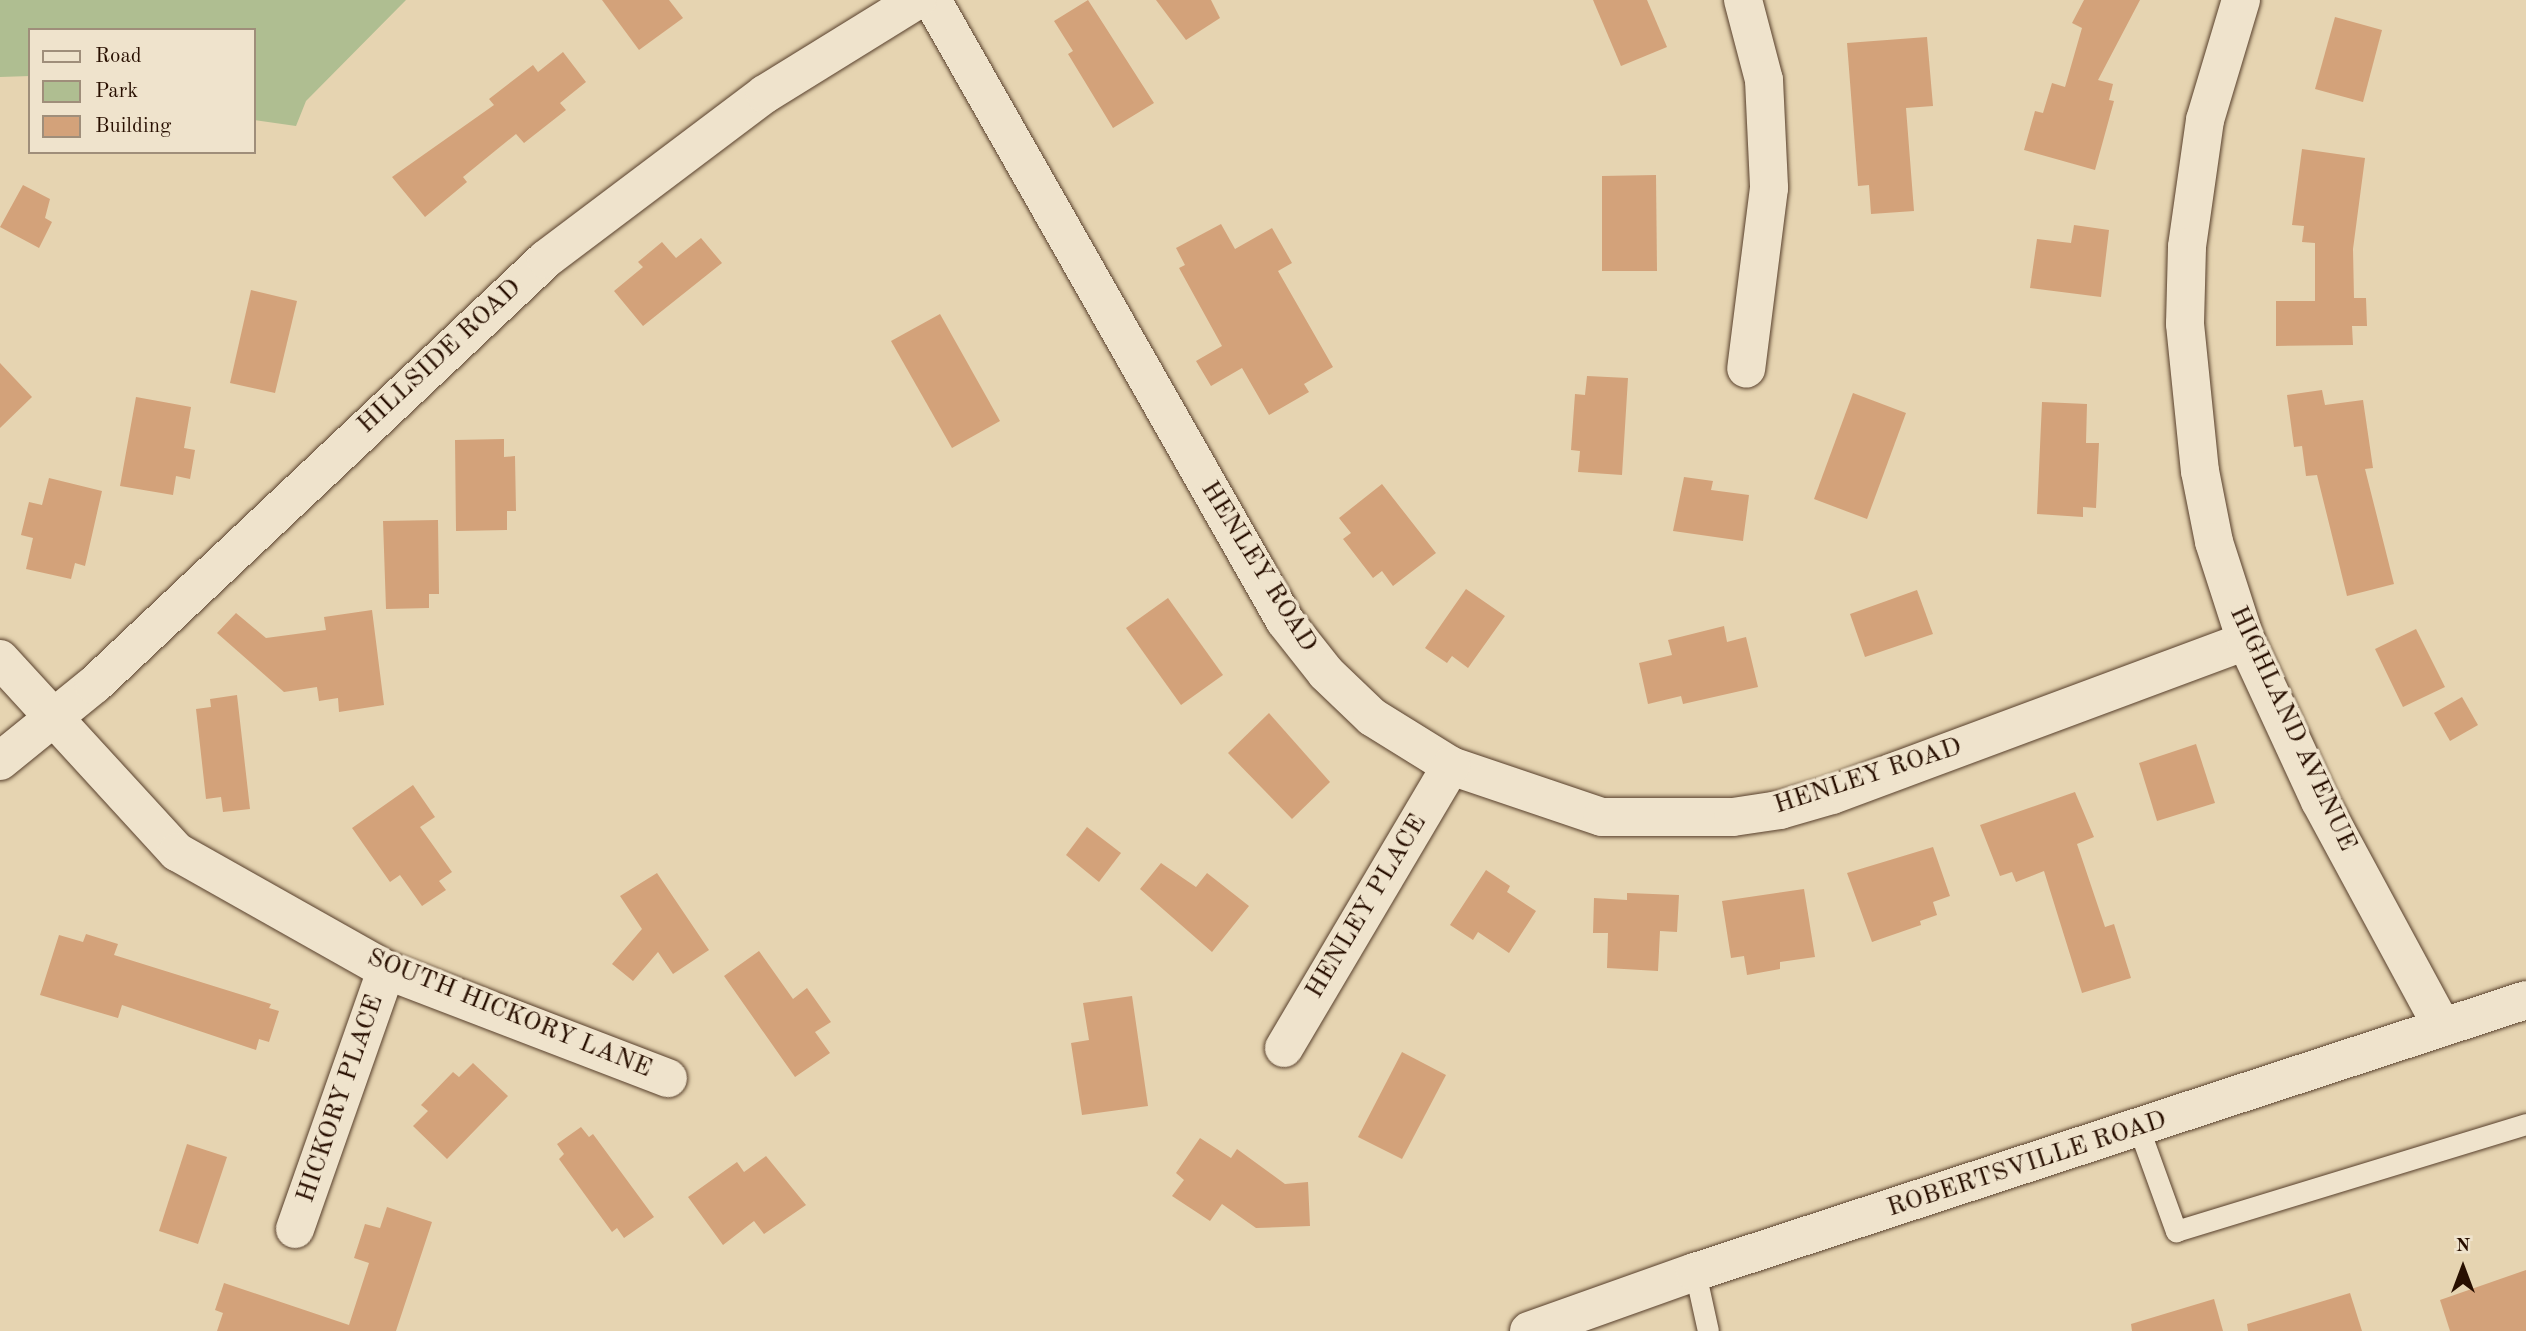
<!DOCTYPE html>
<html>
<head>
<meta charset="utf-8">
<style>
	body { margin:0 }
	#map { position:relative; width:2526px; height:1331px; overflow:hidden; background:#e6d4b1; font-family:"Old Standard TT",serif }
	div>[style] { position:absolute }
	.green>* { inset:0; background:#afbe91 }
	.building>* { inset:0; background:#d3a27a }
	.roads { filter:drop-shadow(0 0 2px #58402c) drop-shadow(0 0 2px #58402c) }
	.service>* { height:21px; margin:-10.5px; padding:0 10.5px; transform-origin:10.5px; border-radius:10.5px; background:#efe3cc }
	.minor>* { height:38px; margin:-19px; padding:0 19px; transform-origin:19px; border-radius:19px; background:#efe3cc }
	.tertiary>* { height:38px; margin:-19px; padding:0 19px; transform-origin:19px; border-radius:19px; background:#efe3cc }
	span { translate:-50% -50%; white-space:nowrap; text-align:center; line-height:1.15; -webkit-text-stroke:7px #efe3cc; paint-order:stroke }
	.street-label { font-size:26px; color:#280f00 }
	.legend { position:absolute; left:28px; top:28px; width:228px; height:126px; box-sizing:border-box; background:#efe3cc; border:2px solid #9f8e7a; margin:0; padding:9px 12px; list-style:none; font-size:21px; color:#280f00 }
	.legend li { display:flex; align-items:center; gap:14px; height:35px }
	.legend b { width:35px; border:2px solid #9f8e7a }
	.north { position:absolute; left:2428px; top:1233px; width:70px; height:70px; -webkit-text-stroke:5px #efe3cc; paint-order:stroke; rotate:0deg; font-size:19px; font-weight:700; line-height:28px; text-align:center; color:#280f00 }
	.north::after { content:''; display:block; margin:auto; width:24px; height:32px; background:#280f00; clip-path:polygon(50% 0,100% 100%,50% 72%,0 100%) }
</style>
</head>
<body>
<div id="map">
	<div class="green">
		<i style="clip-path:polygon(0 0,406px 0,306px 101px,296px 126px,254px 120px,254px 30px,30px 30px,30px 76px,0 77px)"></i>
	</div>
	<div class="building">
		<i style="clip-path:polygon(602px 0,669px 0,683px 18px,639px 50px)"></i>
		<i style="clip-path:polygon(1088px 0,1154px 103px,1113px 128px,1068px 54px,1073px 51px,1054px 21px)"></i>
		<i style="clip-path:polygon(1156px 0,1211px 0,1220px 18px,1186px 40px)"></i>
		<i style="clip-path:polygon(1593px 0,1647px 0,1667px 47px,1621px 66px)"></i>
		<i style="clip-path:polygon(2084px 0,2140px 0,2098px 80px,2113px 84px,2109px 100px,2114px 101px,2095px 170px,2024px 150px,2035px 111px,2043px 113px,2052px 83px,2065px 87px,2082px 28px,2072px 23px)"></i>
		<i style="clip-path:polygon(2335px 17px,2382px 30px,2363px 102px,2315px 89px)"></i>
		<i style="clip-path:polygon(1927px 37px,1933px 106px,1906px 108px,1914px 211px,1871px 214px,1869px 185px,1858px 186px,1847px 43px)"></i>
		<i style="clip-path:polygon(563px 52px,586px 82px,560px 103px,566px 110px,524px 143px,516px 134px,463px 177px,467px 182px,425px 217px,392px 177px,494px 105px,489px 99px,533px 65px,538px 72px)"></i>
		<i style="clip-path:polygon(2302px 149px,2365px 158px,2353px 249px,2354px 298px,2366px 298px,2367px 326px,2352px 326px,2353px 345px,2276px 346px,2276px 301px,2315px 301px,2315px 243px,2302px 242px,2304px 226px,2292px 225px)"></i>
		<i style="clip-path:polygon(1656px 175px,1657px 271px,1602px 271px,1602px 176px)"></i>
		<i style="clip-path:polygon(23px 185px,50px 199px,45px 218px,52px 222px,39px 248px,0 227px)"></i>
		<i style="clip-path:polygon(1221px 224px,1235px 249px,1272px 228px,1292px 263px,1278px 271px,1333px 367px,1304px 384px,1309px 392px,1269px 415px,1242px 368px,1211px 386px,1196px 361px,1222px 346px,1179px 268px,1185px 265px,1176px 248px)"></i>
		<i style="clip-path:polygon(2074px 225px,2109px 230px,2101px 297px,2030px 288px,2037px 239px,2071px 243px)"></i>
		<i style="clip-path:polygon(701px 238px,722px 263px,643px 326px,614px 291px,643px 267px,638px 262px,662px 242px,676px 258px)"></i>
		<i style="clip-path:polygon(251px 290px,297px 301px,275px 393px,230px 383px)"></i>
		<i style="clip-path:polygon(940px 314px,1000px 421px,952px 448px,891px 341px)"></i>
		<i style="clip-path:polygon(0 363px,32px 397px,0 428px)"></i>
		<i style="clip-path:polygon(1587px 376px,1628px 378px,1622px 475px,1578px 472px,1580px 451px,1571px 450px,1575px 394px,1585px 395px)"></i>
		<i style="clip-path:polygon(2322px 390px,2325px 405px,2363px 400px,2373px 468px,2365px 469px,2394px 584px,2347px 596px,2317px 475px,2306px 476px,2302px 446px,2294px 447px,2287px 395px)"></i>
		<i style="clip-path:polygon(1853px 393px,1906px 413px,1867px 519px,1814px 499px)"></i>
		<i style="clip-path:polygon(136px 397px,191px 407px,184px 448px,195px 450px,190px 479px,176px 476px,173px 495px,120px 486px)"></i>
		<i style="clip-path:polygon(2042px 402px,2087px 404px,2086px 443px,2099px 443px,2096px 508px,2083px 507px,2083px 517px,2037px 514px)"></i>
		<i style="clip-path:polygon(504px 439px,504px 457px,515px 456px,516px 511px,507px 511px,507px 530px,456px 531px,455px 440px)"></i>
		<i style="clip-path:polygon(1684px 477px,1713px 481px,1711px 490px,1749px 495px,1743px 541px,1673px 531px)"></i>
		<i style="clip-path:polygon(49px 478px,102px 491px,85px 566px,75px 563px,71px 579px,26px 569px,33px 538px,21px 535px,29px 502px,42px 505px)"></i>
		<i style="clip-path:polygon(1382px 484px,1436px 553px,1393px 586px,1382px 571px,1373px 578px,1343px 539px,1351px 533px,1339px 518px)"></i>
		<i style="clip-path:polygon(438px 520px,439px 594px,429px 594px,429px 608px,386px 609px,383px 521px)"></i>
		<i style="clip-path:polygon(1466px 589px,1505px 616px,1468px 668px,1452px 656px,1447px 663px,1425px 648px)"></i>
		<i style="clip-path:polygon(1917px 590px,1933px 634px,1865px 657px,1850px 614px)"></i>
		<i style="clip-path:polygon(1168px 598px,1223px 675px,1181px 705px,1126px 628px)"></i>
		<i style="clip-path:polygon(372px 610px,384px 705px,339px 712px,338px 698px,319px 701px,317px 687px,284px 692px,217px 633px,236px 613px,266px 638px,326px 630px,324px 617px)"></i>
		<i style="clip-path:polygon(1724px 626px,1727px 642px,1746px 637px,1758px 687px,1683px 704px,1681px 696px,1648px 704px,1639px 663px,1672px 655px,1668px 640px)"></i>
		<i style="clip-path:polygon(2416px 629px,2445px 687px,2403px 707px,2375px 649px)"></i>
		<i style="clip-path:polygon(237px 695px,250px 809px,223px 812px,221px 797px,206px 799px,196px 709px,211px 707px,210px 699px)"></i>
		<i style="clip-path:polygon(2462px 697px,2478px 725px,2450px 741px,2434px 713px)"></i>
		<i style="clip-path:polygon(1269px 713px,1330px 782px,1292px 819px,1228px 753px)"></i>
		<i style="clip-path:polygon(2196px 744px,2215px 803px,2157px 821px,2139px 763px)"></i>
		<i style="clip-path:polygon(413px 785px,435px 817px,420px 827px,452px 872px,439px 881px,446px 890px,422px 906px,400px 875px,390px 882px,352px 828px)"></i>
		<i style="clip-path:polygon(2075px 792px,2094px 837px,2077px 844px,2105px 927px,2114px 924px,2131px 978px,2082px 993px,2044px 871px,2016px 882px,2012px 872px,2000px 876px,1980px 825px)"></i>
		<i style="clip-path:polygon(1087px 827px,1121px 853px,1099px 882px,1066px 855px)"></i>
		<i style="clip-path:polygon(1933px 847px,1950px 896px,1933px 902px,1937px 915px,1920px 921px,1921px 925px,1872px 942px,1847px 873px)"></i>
		<i style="clip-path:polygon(1161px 863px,1196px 887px,1207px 873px,1249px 906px,1212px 952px,1140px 889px)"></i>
		<i style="clip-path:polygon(1486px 870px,1510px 886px,1507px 892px,1536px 911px,1509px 953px,1478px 932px,1473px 940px,1450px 925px)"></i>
		<i style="clip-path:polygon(657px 873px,709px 950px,673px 974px,658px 952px,633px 981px,612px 964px,642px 929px,620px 896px)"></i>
		<i style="clip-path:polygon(1804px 889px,1815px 957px,1780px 962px,1780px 969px,1747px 975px,1744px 956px,1731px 958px,1722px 901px)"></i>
		<i style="clip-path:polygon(1627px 893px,1679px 895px,1677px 932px,1660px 931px,1658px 971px,1607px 968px,1608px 933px,1593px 933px,1594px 898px,1627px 900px)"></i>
		<i style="clip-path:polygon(86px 934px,118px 944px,114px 955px,271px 1004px,269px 1008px,279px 1011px,269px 1042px,259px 1039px,256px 1050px,122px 1005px,118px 1018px,40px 995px,59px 935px,83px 942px)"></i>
		<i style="clip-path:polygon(759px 951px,793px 999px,807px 988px,831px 1022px,815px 1032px,830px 1053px,795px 1077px,724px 976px)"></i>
		<i style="clip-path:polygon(1132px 996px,1148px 1106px,1082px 1115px,1071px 1043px,1089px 1040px,1083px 1003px)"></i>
		<i style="clip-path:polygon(1402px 1052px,1446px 1075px,1402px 1159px,1358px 1137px)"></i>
		<i style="clip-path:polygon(473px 1063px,508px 1096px,447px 1159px,413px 1126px,428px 1111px,421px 1105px,453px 1072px,459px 1077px)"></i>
		<i style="clip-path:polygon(581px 1127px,589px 1137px,593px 1134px,654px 1217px,624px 1238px,617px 1228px,612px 1232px,559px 1159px,564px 1154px,557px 1144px)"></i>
		<i style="clip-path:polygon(1200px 1138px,1231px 1158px,1237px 1149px,1285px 1184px,1308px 1182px,1310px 1226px,1256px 1228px,1222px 1204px,1210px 1221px,1172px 1196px,1184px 1180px,1176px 1173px)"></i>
		<i style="clip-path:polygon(187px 1144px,227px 1157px,198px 1244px,159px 1231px)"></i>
		<i style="clip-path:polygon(766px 1156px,806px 1205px,764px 1234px,754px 1221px,723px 1245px,688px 1197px,737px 1162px,744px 1172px)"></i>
		<i style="clip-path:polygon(387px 1207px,432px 1222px,396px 1331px,217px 1331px,223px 1313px,215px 1310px,224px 1283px,349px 1325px,369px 1263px,354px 1258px,365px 1224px,380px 1228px)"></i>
		<i style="clip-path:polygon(2526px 1270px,2526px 1331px,2450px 1331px,2440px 1300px)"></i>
		<i style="clip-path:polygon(2350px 1293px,2362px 1331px,2248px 1331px,2247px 1324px)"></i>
		<i style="clip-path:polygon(2214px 1299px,2223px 1331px,2132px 1331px,2131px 1324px)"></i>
	</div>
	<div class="roads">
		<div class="service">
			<i style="left:2139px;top:1129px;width:109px;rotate:70.1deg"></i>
			<i style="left:2176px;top:1231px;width:366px;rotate:-17deg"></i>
			<i style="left:1695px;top:1272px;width:60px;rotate:77.6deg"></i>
		</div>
		<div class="minor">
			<i style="left:932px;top:0;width:714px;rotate:60.38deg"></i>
			<i style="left:1285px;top:621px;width:66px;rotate:51.7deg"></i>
			<i style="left:1326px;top:673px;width:64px;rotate:43.7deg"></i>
			<i style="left:1372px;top:717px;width:93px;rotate:31.8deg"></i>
			<i style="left:1451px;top:766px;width:159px;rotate:18.7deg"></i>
			<i style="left:1602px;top:817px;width:131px"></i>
			<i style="left:1733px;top:817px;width:48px;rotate:-8.5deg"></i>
			<i style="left:1780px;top:810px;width:54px;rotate:-16.1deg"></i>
			<i style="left:1832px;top:795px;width:442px;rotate:-20.4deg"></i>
			<i style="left:1743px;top:0;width:83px;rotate:75.3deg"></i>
			<i style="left:1764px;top:80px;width:108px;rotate:87.3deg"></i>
			<i style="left:1769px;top:188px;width:182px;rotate:97.2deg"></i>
			<i style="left:0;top:659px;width:262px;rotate:47.5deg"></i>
			<i style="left:177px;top:852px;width:240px;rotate:29.4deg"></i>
			<i style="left:386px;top:970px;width:302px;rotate:21deg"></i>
			<i style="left:1284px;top:1048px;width:328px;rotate:-59.4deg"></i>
			<i style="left:295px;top:1229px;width:275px;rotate:-70.6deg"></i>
		</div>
		<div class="tertiary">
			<i style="left:2241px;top:0;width:125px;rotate:106.7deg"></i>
			<i style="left:2205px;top:120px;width:128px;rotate:98.1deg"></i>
			<i style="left:2187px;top:247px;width:77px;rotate:91.5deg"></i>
			<i style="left:2185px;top:324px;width:148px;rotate:84.2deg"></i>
			<i style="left:2200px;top:471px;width:72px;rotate:78.8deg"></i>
			<i style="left:2214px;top:542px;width:104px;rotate:72.1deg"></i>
			<i style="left:2246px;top:641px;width:176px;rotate:65.2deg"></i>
			<i style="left:2320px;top:801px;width:257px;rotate:61.6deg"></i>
			<i style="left:0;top:761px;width:121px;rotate:-39deg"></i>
			<i style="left:94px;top:685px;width:621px;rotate:-43.3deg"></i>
			<i style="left:546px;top:259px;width:274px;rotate:-37deg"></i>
			<i style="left:765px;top:94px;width:179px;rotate:-31.7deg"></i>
			<i style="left:1529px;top:1331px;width:176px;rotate:-19.6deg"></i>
			<i style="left:1695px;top:1272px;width:874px;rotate:-18.12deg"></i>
		</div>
	</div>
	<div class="street-label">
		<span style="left:440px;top:357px;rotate:-43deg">HILLSIDE ROAD</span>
		<span style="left:1258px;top:567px;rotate:58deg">HENLEY ROAD</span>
		<span style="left:2292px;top:729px;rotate:65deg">HIGHLAND AVENUE</span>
		<span style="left:1868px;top:777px;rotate:-18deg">HENLEY ROAD</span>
		<span style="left:1367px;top:907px;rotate:-59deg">HENLEY PLACE</span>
		<span style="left:509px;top:1014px;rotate:22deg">SOUTH HICKORY LANE</span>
		<span style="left:341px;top:1099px;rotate:-71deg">HICKORY PLACE</span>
		<span style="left:2027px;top:1165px;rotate:-18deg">ROBERTSVILLE ROAD</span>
	</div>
	<ul class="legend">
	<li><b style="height:9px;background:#efe3cc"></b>Road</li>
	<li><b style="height:19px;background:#afbe91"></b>Park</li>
	<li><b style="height:19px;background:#d3a27a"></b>Building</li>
	</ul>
	<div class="north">N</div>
</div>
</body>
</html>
